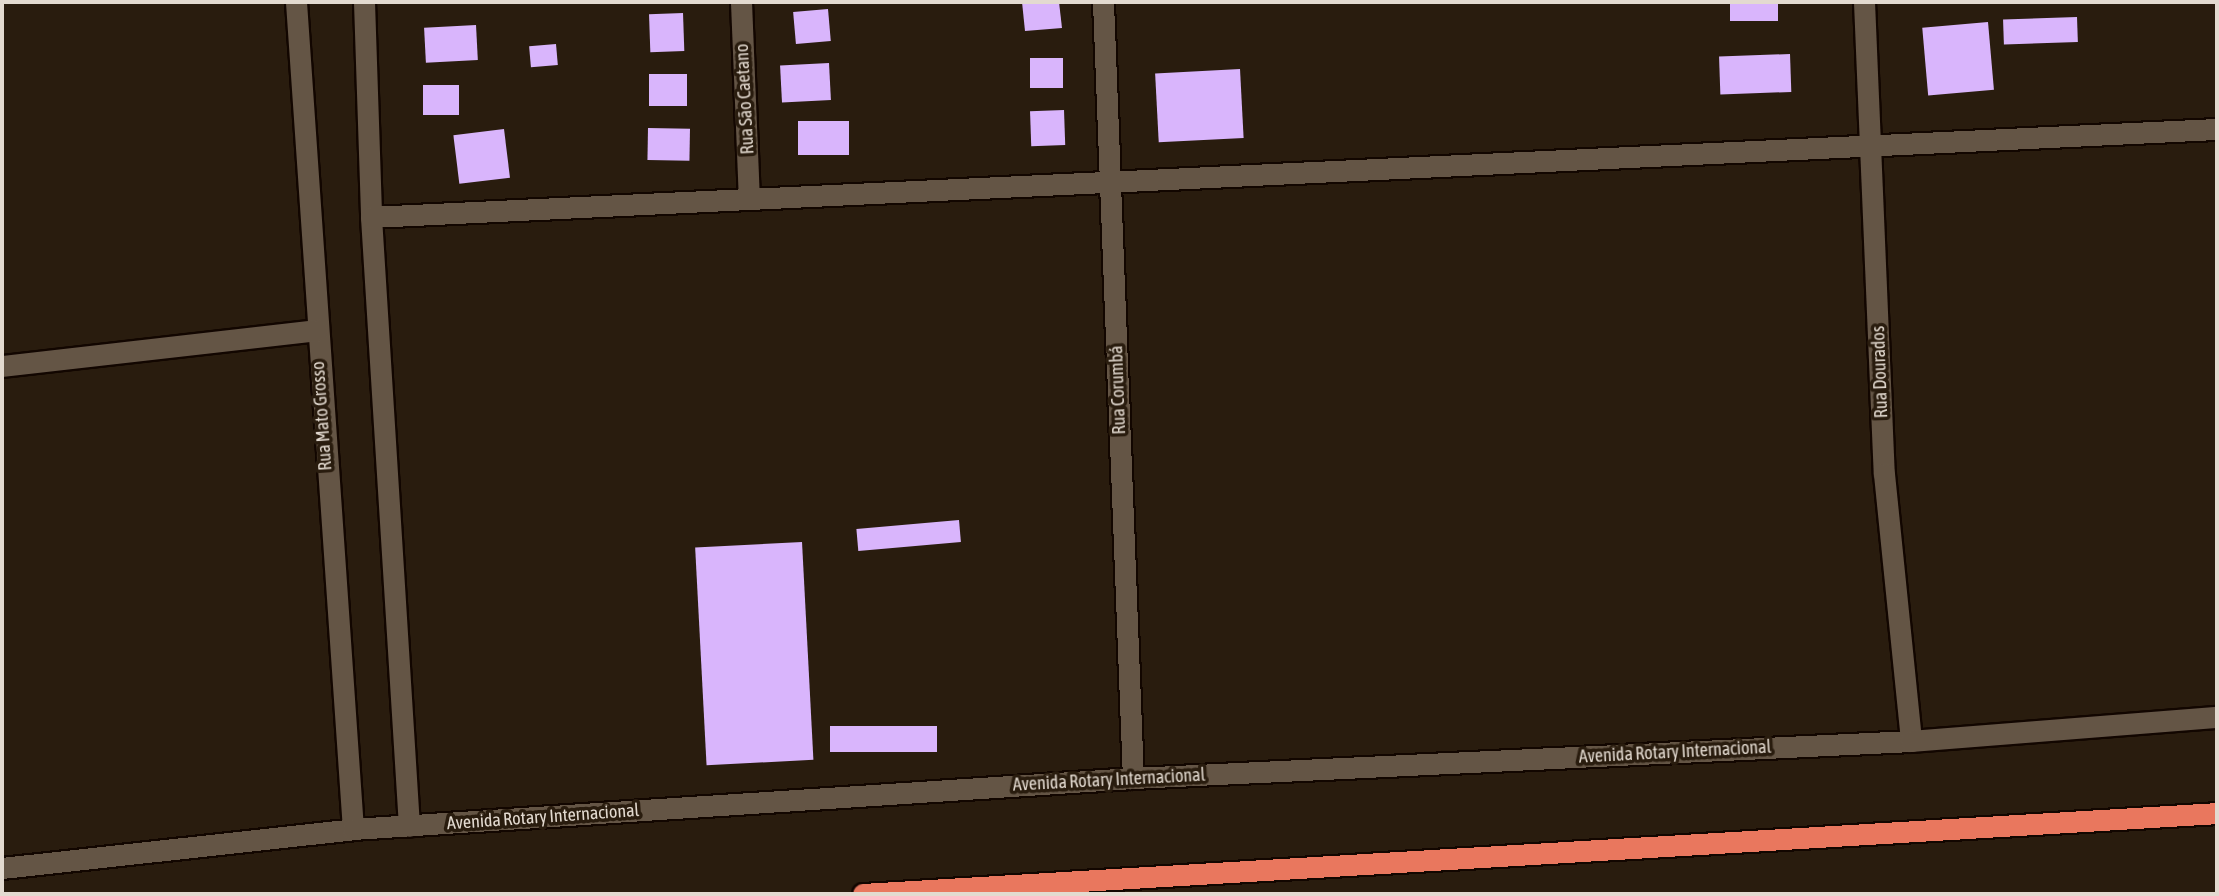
<!DOCTYPE html>
<html>
<head>
<meta charset="utf-8">
<style>
	body { margin:0 }
	#map { position:relative; width:2219px; height:896px; overflow:hidden; background:#291c0e; font-family:"Asap Condensed",sans-serif }
	div>[style] { position:absolute }
	.building>* { inset:0; background:#d9b5fc; transform-origin:0 0 }
	.roads { filter:drop-shadow(2px 0 #120600) drop-shadow(-2px 0 #120600) drop-shadow(0 2px #120600) drop-shadow(0 -2px #120600) }
	.minor>* { height:21px; margin:-10.5px; padding:0 10.5px; transform-origin:10.5px; border-radius:10.5px; background:#645545 }
	.highway>* { height:21px; margin:-10.5px; padding:0 10.5px; transform-origin:10.5px; border-radius:10.5px; background:#e9775e }
	span { translate:-50% -50%; white-space:nowrap; text-align:center; line-height:1.15; -webkit-text-stroke:7px #291c0e; paint-order:stroke }
	.street-label { font-size:18px; color:#e3dad0 }
	.frame { position:absolute; inset:0; border:4px solid #e3dad0; pointer-events:none }
</style>
</head>
<body>
<div id="map">
	<div class="building">
		<i style="clip-path:polygon(1022px 2px,1059px 2px,1062px 28px,1025px 31px)"></i>
		<i style="left:1730px;top:2px;width:48px;height:19px"></i>
		<i style="left:828px;top:9px;width:32px;height:35px;rotate:85deg"></i>
		<i style="left:683px;top:13px;width:38px;height:34px;rotate:88deg"></i>
		<i style="left:2077px;top:17px;width:25px;height:74px;rotate:88deg"></i>
		<i style="left:1988px;top:22px;width:68px;height:66px;rotate:85deg"></i>
		<i style="left:476px;top:25px;width:35px;height:52px;rotate:87deg"></i>
		<i style="left:556px;top:44px;width:21px;height:27px;rotate:85deg"></i>
		<i style="left:1790px;top:54px;width:38px;height:71px;rotate:88deg"></i>
		<i style="left:1030px;top:58px;width:33px;height:30px"></i>
		<i style="left:829px;top:63px;width:37px;height:49px;rotate:87deg"></i>
		<i style="left:1240px;top:69px;width:69px;height:85px;rotate:87deg"></i>
		<i style="left:649px;top:74px;width:38px;height:32px"></i>
		<i style="left:423px;top:85px;width:36px;height:30px"></i>
		<i style="left:1064px;top:110px;width:35px;height:34px;rotate:88deg"></i>
		<i style="left:798px;top:121px;width:51px;height:34px"></i>
		<i style="left:648px;top:128px;width:42px;height:32px;rotate:1deg"></i>
		<i style="left:504px;top:129px;width:49px;height:51px;rotate:83deg"></i>
		<i style="left:959px;top:520px;width:22px;height:103px;rotate:85deg"></i>
		<i style="left:802px;top:542px;width:218px;height:107px;rotate:87deg"></i>
		<i style="left:830px;top:726px;width:107px;height:26px"></i>
	</div>
	<div class="roads">
		<div class="minor">
			<i style="left:296px;top:2px;width:829px;rotate:86.06deg"></i>
			<i style="left:364px;top:2px;width:215px;rotate:88.1deg"></i>
			<i style="left:371px;top:217px;width:610px;rotate:86.43deg"></i>
			<i style="left:741px;top:2px;width:195px;rotate:87.7deg"></i>
			<i style="left:1103px;top:2px;width:777px;rotate:87.79deg"></i>
			<i style="left:1864px;top:2px;width:472px;rotate:87.6deg"></i>
			<i style="left:1884px;top:474px;width:268px;rotate:84.2deg"></i>
			<i style="left:371px;top:217px;width:1848px;rotate:-2.73deg"></i>
			<i style="left:2px;top:366px;width:316px;rotate:-6.5deg"></i>
			<i style="left:2px;top:868px;width:353px;rotate:-6.3deg"></i>
			<i style="left:353px;top:829px;width:782px;rotate:-3.74deg"></i>
			<i style="left:1133px;top:778px;width:779px;rotate:-2.72deg"></i>
			<i style="left:1911px;top:741px;width:307px;rotate:-4.5deg"></i>
		</div>
		<div class="highway">
			<i style="left:863px;top:894px;width:1356px;rotate:-3.42deg"></i>
		</div>
	</div>
	<div class="street-label">
		<span style="left:745px;top:99px;rotate:-93deg">Rua São Caetano</span>
		<span style="left:1880px;top:372px;rotate:-92deg">Rua Dourados</span>
		<span style="left:1118px;top:390px;rotate:-92deg">Rua Corumbá</span>
		<span style="left:322px;top:416px;rotate:-94deg">Rua Mato Grosso</span>
		<span style="left:1675px;top:752px;rotate:-3deg">Avenida Rotary Internacional</span>
		<span style="left:1109px;top:780px;rotate:-3deg">Avenida Rotary Internacional</span>
		<span style="left:543px;top:817px;rotate:-4deg">Avenida Rotary Internacional</span>
	</div>
	<div class="frame"></div>
</div>
</body>
</html>
